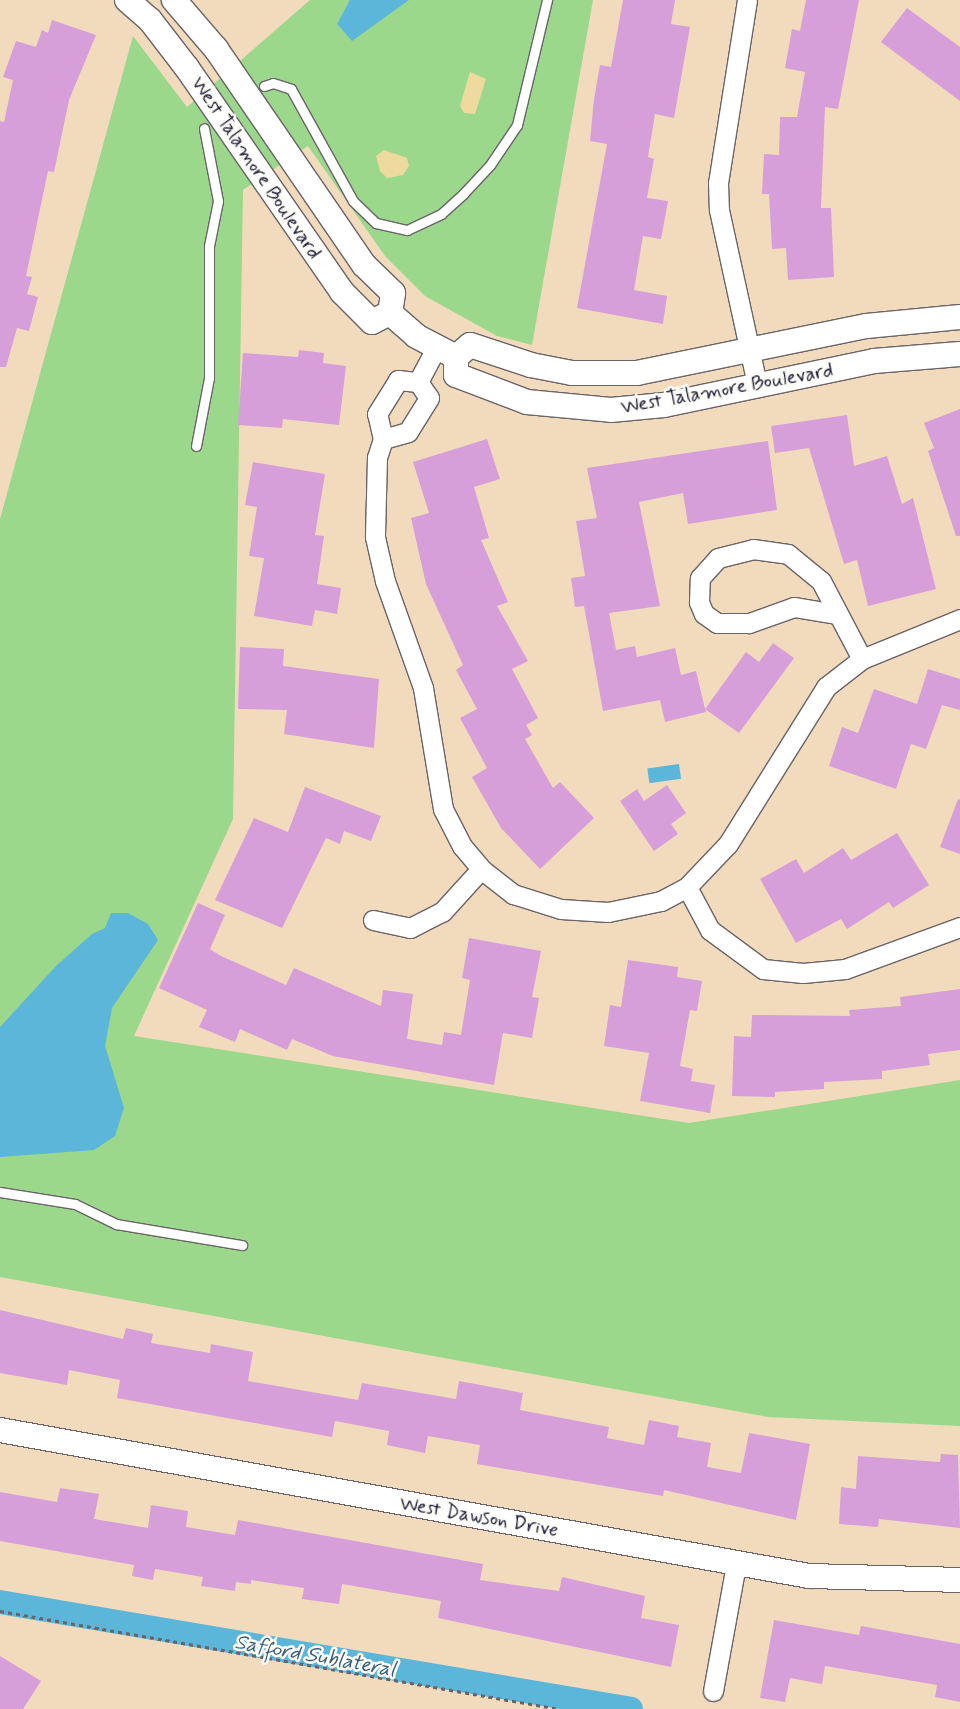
<!DOCTYPE html>
<html>
<head>
<meta charset="utf-8">
<style>
	body { margin:0 }
	#map { position:relative; width:960px; height:1709px; overflow:hidden; background:#f1dbbc; font-family:Mynerve,sans-serif }
	div>[style] { position:absolute }
	.green>* { inset:0; background:#9cd88c }
	.sand>* { inset:0; background:#eeda9e }
	.water>* { inset:0; background:#5bb6d9; transform-origin:0 0 }
	.canal>* { height:24px; margin:-12px; padding:0 12px; transform-origin:12px; border-radius:12px; background:#5bb6d9 }
	.building>* { inset:0; background:#d79fd9 }
	.path>* { height:3px; margin-top:-1.5px; transform-origin:0; background:repeating-linear-gradient(90deg,#6a6368 0 4px,transparent 0 8px) }
	.roads { filter:drop-shadow(1px 0 #6a6368) drop-shadow(-1px 0 #6a6368) drop-shadow(0 1px #6a6368) drop-shadow(0 -1px #6a6368) }
	.service>* { height:9px; margin:-4.5px; padding:0 4.5px; transform-origin:4.5px; border-radius:4.5px; background:#fff }
	.minor>* { height:19px; margin:-9.5px; padding:0 9.5px; transform-origin:9.5px; border-radius:9.5px; background:#fff }
	.tertiary>* { height:24px; margin:-12px; padding:0 12px; transform-origin:12px; border-radius:12px; background:#fff }
	span { translate:-50% -50%; white-space:nowrap; text-align:center; line-height:1.15; -webkit-text-stroke:5px #fdfcf7; paint-order:stroke }
	.street-label { font-size:20px; color:#22223b }
	.water-label { font-size:21px; color:#395d7a; font-style:italic }
</style>
</head>
<body>
<div id="map">
	<div class="green">
		<i style="clip-path:polygon(310px 0,593px 0,532px 345px,497px 336px,425px 296px,385px 256px,308px 146px,243px 190px,233px 819px,134px 1036px,689px 1123px,960px 1080px,960px 1426px,768px 1417px,0 1277px,0 519px,133px 36px,187px 107px)"></i>
	</div>
	<div class="sand">
		<i style="clip-path:polygon(470px 72px,486px 79px,475px 114px,464px 113px,460px 106px)"></i>
		<i style="clip-path:polygon(384px 150px,407px 158px,409px 166px,403px 175px,387px 178px,380px 171px,376px 156px)"></i>
	</div>
	<div class="water">
		<i style="clip-path:polygon(350px 0,409px 0,352px 41px,337px 24px)"></i>
		<i style="left:679px;top:764px;width:15px;height:32px;rotate:82deg"></i>
		<i style="clip-path:polygon(111px 913px,128px 913px,148px 924px,158px 940px,112px 1008px,105px 1046px,124px 1108px,115px 1136px,94px 1150px,0 1157px,0 1027px,56px 966px,92px 934px,105px 928px)"></i>
	</div>
	<div class="canal">
		<i style="left:0;top:1602px;width:640px;rotate:9.62deg"></i>
	</div>
	<div class="building">
		<i style="clip-path:polygon(623px 0,675px 0,671px 24px,690px 27px,674px 118px,655px 114px,648px 157px,654px 159px,647px 198px,668px 201px,661px 239px,643px 236px,634px 290px,667px 296px,663px 324px,577px 308px,607px 144px,590px 141px,594px 99px,600px 65px,611px 67px)"></i>
		<i style="clip-path:polygon(806px 0,859px 0,838px 109px,825px 107px,821px 208px,831px 208px,834px 277px,788px 280px,786px 248px,772px 249px,769px 194px,762px 194px,764px 154px,779px 155px,780px 117px,797px 117px,805px 72px,785px 68px,792px 29px,800px 31px)"></i>
		<i style="clip-path:polygon(907px 8px,960px 47px,960px 101px,881px 42px)"></i>
		<i style="clip-path:polygon(52px 20px,96px 35px,69px 100px,54px 172px,48px 171px,26px 276px,32px 277px,27px 294px,38px 297px,29px 331px,17px 328px,6px 367px,0 367px,0 121px,4px 122px,13px 80px,3px 77px,16px 41px,36px 47px,42px 30px,48px 33px)"></i>
		<i style="clip-path:polygon(299px 350px,324px 353px,323px 363px,346px 366px,339px 425px,283px 419px,282px 428px,238px 425px,243px 353px,298px 357px)"></i>
		<i style="clip-path:polygon(960px 409px,960px 536px,956px 536px,928px 451px,934px 448px,924px 423px)"></i>
		<i style="clip-path:polygon(847px 415px,854px 466px,887px 456px,902px 504px,913px 498px,936px 589px,868px 606px,857px 560px,844px 564px,809px 448px,775px 453px,771px 426px)"></i>
		<i style="clip-path:polygon(487px 439px,500px 479px,474px 487px,489px 538px,481px 540px,508px 602px,497px 606px,528px 661px,512px 669px,538px 718px,526px 725px,532px 735px,525px 739px,553px 788px,560px 782px,594px 818px,540px 869px,501px 828px,472px 777px,487px 768px,460px 718px,477px 709px,456px 670px,463px 665px,426px 584px,411px 518px,429px 513px,413px 462px)"></i>
		<i style="clip-path:polygon(768px 441px,777px 510px,688px 524px,683px 493px,639px 502px,660px 606px,609px 613px,616px 650px,635px 646px,637px 657px,675px 648px,681px 675px,696px 671px,705px 709px,746px 652px,759px 662px,773px 643px,794px 658px,739px 733px,705px 709px,706px 712px,665px 722px,660px 700px,603px 711px,584px 606px,575px 607px,571px 578px,585px 576px,576px 521px,597px 518px,587px 468px)"></i>
		<i style="clip-path:polygon(253px 462px,325px 474px,315px 535px,324px 536px,317px 584px,341px 588px,337px 614px,315px 610px,312px 626px,254px 616px,264px 558px,249px 556px,257px 507px,245px 505px)"></i>
		<i style="clip-path:polygon(240px 647px,284px 649px,283px 666px,379px 679px,374px 748px,284px 734px,287px 710px,238px 709px)"></i>
		<i style="clip-path:polygon(928px 669px,960px 679px,960px 710px,942px 705px,926px 749px,911px 744px,896px 789px,829px 766px,842px 727px,858px 733px,874px 689px,917px 704px)"></i>
		<i style="clip-path:polygon(667px 785px,686px 813px,671px 824px,678px 834px,654px 851px,620px 801px,637px 789px,644px 801px)"></i>
		<i style="clip-path:polygon(305px 787px,381px 816px,371px 841px,344px 831px,340px 844px,326px 838px,282px 928px,215px 900px,254px 818px,288px 832px)"></i>
		<i style="clip-path:polygon(958px 799px,960px 800px,960px 854px,940px 847px)"></i>
		<i style="clip-path:polygon(897px 833px,929px 885px,893px 908px,889px 902px,847px 929px,841px 919px,796px 943px,760px 879px,796px 859px,804px 873px,843px 848px,851px 860px)"></i>
		<i style="clip-path:polygon(198px 903px,225px 915px,210px 949px,221px 956px,286px 985px,294px 968px,381px 1006px,383px 990px,413px 994px,407px 1039px,442px 1045px,444px 1032px,461px 1035px,470px 980px,462px 978px,469px 938px,541px 951px,532px 997px,539px 998px,532px 1038px,503px 1033px,494px 1085px,333px 1056px,292px 1039px,287px 1050px,240px 1029px,235px 1042px,199px 1027px,207px 1010px,159px 988px)"></i>
		<i style="clip-path:polygon(628px 960px,678px 967px,677px 977px,702px 981px,697px 1011px,690px 1010px,680px 1066px,693px 1069px,691px 1081px,715px 1085px,710px 1113px,640px 1101px,649px 1053px,604px 1046px,610px 1005px,621px 1007px)"></i>
		<i style="clip-path:polygon(960px 989px,960px 1050px,928px 1054px,930px 1065px,882px 1071px,882px 1079px,824px 1082px,824px 1089px,775px 1092px,775px 1097px,732px 1096px,734px 1036px,751px 1037px,752px 1015px,850px 1016px,849px 1010px,901px 1006px,900px 997px)"></i>
		<i style="clip-path:polygon(0 1310px,123px 1339px,126px 1328px,153px 1334px,151px 1343px,210px 1353px,211px 1344px,253px 1352px,248px 1381px,358px 1400px,362px 1383px,456px 1399px,459px 1381px,523px 1393px,520px 1410px,609px 1427px,607px 1438px,644px 1445px,649px 1420px,679px 1426px,677px 1437px,711px 1443px,707px 1467px,741px 1473px,749px 1433px,810px 1444px,796px 1520px,664px 1490px,663px 1496px,477px 1464px,480px 1445px,428px 1436px,425px 1453px,387px 1445px,389px 1431px,335px 1421px,332px 1437px,117px 1398px,120px 1380px,69px 1370px,67px 1385px,0 1373px)"></i>
		<i style="clip-path:polygon(941px 1454px,958px 1455px,960px 1528px,879px 1519px,878px 1527px,839px 1524px,841px 1487px,856px 1489px,858px 1456px,940px 1462px)"></i>
		<i style="clip-path:polygon(60px 1488px,99px 1494px,94px 1519px,148px 1528px,151px 1505px,188px 1511px,186px 1527px,235px 1535px,238px 1520px,483px 1564px,480px 1580px,559px 1591px,562px 1577px,645px 1596px,641px 1618px,679px 1625px,671px 1667px,438px 1618px,441px 1601px,342px 1584px,339px 1604px,302px 1599px,304px 1588px,251px 1580px,251px 1584px,236px 1582px,235px 1591px,201px 1586px,203px 1577px,155px 1569px,153px 1580px,132px 1576px,134px 1565px,0 1541px,0 1492px,57px 1502px)"></i>
		<i style="clip-path:polygon(774px 1620px,859px 1635px,861px 1626px,960px 1644px,960px 1702px,935px 1697px,937px 1685px,825px 1666px,822px 1684px,790px 1678px,785px 1702px,760px 1698px)"></i>
		<i style="clip-path:polygon(0 1656px,41px 1681px,23px 1709px,0 1709px)"></i>
	</div>
	<div class="path">
		<i style="left:0;top:1611px;width:568px;rotate:9.94deg"></i>
	</div>
	<div class="roads">
		<div class="service">
			<i style="left:264px;top:86px;width:9px;rotate:-18deg"></i>
			<i style="left:273px;top:83px;width:19px;rotate:18deg"></i>
			<i style="left:291px;top:89px;width:128px;rotate:61deg"></i>
			<i style="left:353px;top:201px;width:32px;rotate:44deg"></i>
			<i style="left:376px;top:223px;width:32px;rotate:13deg"></i>
			<i style="left:407px;top:230px;width:38px;rotate:-25deg"></i>
			<i style="left:441px;top:214px;width:30px;rotate:-42deg"></i>
			<i style="left:463px;top:194px;width:40px;rotate:-47deg"></i>
			<i style="left:490px;top:165px;width:48px;rotate:-56deg"></i>
			<i style="left:517px;top:125px;width:129px;rotate:-76.5deg"></i>
			<i style="left:196px;top:446px;width:69px;rotate:-79.2deg"></i>
			<i style="left:209px;top:378px;width:132px;rotate:-90deg"></i>
			<i style="left:209px;top:246px;width:46px;rotate:-78.7deg"></i>
			<i style="left:218px;top:201px;width:74px;rotate:-100.9deg"></i>
			<i style="left:0;top:1192px;width:76px;rotate:9.1deg"></i>
			<i style="left:75px;top:1204px;width:46px;rotate:26deg"></i>
			<i style="left:116px;top:1224px;width:128px;rotate:9.5deg"></i>
		</div>
		<div class="minor">
			<i style="left:747px;top:0;width:185px;rotate:99deg"></i>
			<i style="left:718px;top:183px;width:27px;rotate:88deg"></i>
			<i style="left:719px;top:210px;width:179px;rotate:77.7deg"></i>
			<i style="left:398px;top:380px;width:20px;rotate:6deg"></i>
			<i style="left:418px;top:382px;width:19px;rotate:55deg"></i>
			<i style="left:429px;top:398px;width:40px;rotate:122deg"></i>
			<i style="left:408px;top:432px;width:26px;rotate:164deg"></i>
			<i style="left:383px;top:439px;width:26px;rotate:-103deg"></i>
			<i style="left:377px;top:414px;width:40px;rotate:-58deg"></i>
			<i style="left:418px;top:382px;width:38px;rotate:-62deg"></i>
			<i style="left:383px;top:439px;width:20px;rotate:108deg"></i>
			<i style="left:377px;top:458px;width:79px;rotate:91.5deg"></i>
			<i style="left:375px;top:537px;width:45px;rotate:77.2deg"></i>
			<i style="left:385px;top:581px;width:114px;rotate:70.4deg"></i>
			<i style="left:423px;top:688px;width:123px;rotate:80.6deg"></i>
			<i style="left:443px;top:809px;width:42px;rotate:62.8deg"></i>
			<i style="left:462px;top:846px;width:30px;rotate:50deg"></i>
			<i style="left:481px;top:869px;width:41px;rotate:38deg"></i>
			<i style="left:513px;top:894px;width:50px;rotate:17.4deg"></i>
			<i style="left:561px;top:909px;width:47px;rotate:3.7deg"></i>
			<i style="left:608px;top:912px;width:54px;rotate:-11.7deg"></i>
			<i style="left:661px;top:901px;width:30px;rotate:-28deg"></i>
			<i style="left:687px;top:887px;width:59px;rotate:-46.4deg"></i>
			<i style="left:728px;top:844px;width:185px;rotate:-58deg"></i>
			<i style="left:826px;top:687px;width:46px;rotate:-37.9deg"></i>
			<i style="left:862px;top:659px;width:106px;rotate:-22.2deg"></i>
			<i style="left:836px;top:614px;width:43px;rotate:-170.5deg"></i>
			<i style="left:794px;top:607px;width:48px;rotate:160.4deg"></i>
			<i style="left:749px;top:623px;width:32px;rotate:180deg"></i>
			<i style="left:717px;top:623px;width:16px;rotate:-145deg"></i>
			<i style="left:704px;top:614px;width:13px;rotate:-113deg"></i>
			<i style="left:699px;top:602px;width:24px;rotate:-88deg"></i>
			<i style="left:700px;top:578px;width:27px;rotate:-48deg"></i>
			<i style="left:718px;top:558px;width:36px;rotate:-14deg"></i>
			<i style="left:753px;top:549px;width:35px;rotate:8deg"></i>
			<i style="left:788px;top:554px;width:43px;rotate:39.3deg"></i>
			<i style="left:821px;top:581px;width:88px;rotate:62.3deg"></i>
			<i style="left:687px;top:887px;width:49px;rotate:61.9deg"></i>
			<i style="left:710px;top:930px;width:66px;rotate:36.3deg"></i>
			<i style="left:763px;top:969px;width:40px;rotate:5.7deg"></i>
			<i style="left:803px;top:973px;width:42px;rotate:-5.4deg"></i>
			<i style="left:845px;top:969px;width:122px;rotate:-20.1deg"></i>
			<i style="left:373px;top:920px;width:38px;rotate:12deg"></i>
			<i style="left:410px;top:928px;width:36px;rotate:-27deg"></i>
			<i style="left:442px;top:912px;width:58px;rotate:-47.8deg"></i>
			<i style="left:713px;top:1691px;width:129px;rotate:-79.7deg"></i>
		</div>
		<div class="tertiary">
			<i style="left:127px;top:0;width:30px;rotate:41deg"></i>
			<i style="left:150px;top:20px;width:61px;rotate:52.4deg"></i>
			<i style="left:187px;top:68px;width:272px;rotate:55.3deg"></i>
			<i style="left:342px;top:292px;width:42px;rotate:45deg"></i>
			<i style="left:372px;top:322px;width:20px;rotate:-27deg"></i>
			<i style="left:390px;top:313px;width:20px;rotate:-81deg"></i>
			<i style="left:393px;top:293px;width:40px;rotate:-136deg"></i>
			<i style="left:364px;top:265px;width:262px;rotate:-124.4deg"></i>
			<i style="left:216px;top:49px;width:65px;rotate:-130.6deg"></i>
			<i style="left:390px;top:313px;width:35px;rotate:41deg"></i>
			<i style="left:416px;top:336px;width:45px;rotate:27.7deg"></i>
			<i style="left:960px;top:317px;width:94px;rotate:174.5deg"></i>
			<i style="left:866px;top:326px;width:234px;rotate:168.4deg"></i>
			<i style="left:637px;top:373px;width:65px;rotate:180deg"></i>
			<i style="left:572px;top:373px;width:42px;rotate:-169deg"></i>
			<i style="left:531px;top:365px;width:64px;rotate:-161.8deg"></i>
			<i style="left:470px;top:345px;width:18px;rotate:139deg"></i>
			<i style="left:456px;top:357px;width:18px;rotate:90deg"></i>
			<i style="left:456px;top:375px;width:76px;rotate:20.8deg"></i>
			<i style="left:527px;top:402px;width:84px;rotate:5.4deg"></i>
			<i style="left:611px;top:410px;width:53px;rotate:-5.4deg"></i>
			<i style="left:664px;top:405px;width:215px;rotate:-11.8deg"></i>
			<i style="left:874px;top:361px;width:86px;rotate:-4.7deg"></i>
			<i style="left:0;top:1430px;width:822px;rotate:10.23deg"></i>
			<i style="left:809px;top:1576px;width:151px;rotate:1.5deg"></i>
		</div>
	</div>
	<div class="street-label">
		<span style="left:256px;top:168px;rotate:56deg">West Talamore Boulevard</span>
		<span style="left:727px;top:389px;rotate:-10deg">West Talamore Boulevard</span>
		<span style="left:479px;top:1517px;rotate:10deg">West Dawson Drive</span>
	</div>
	<div class="water-label">
		<span style="left:315px;top:1656px;rotate:10deg">Safford Sublateral</span>
	</div>
</div>
</body>
</html>
